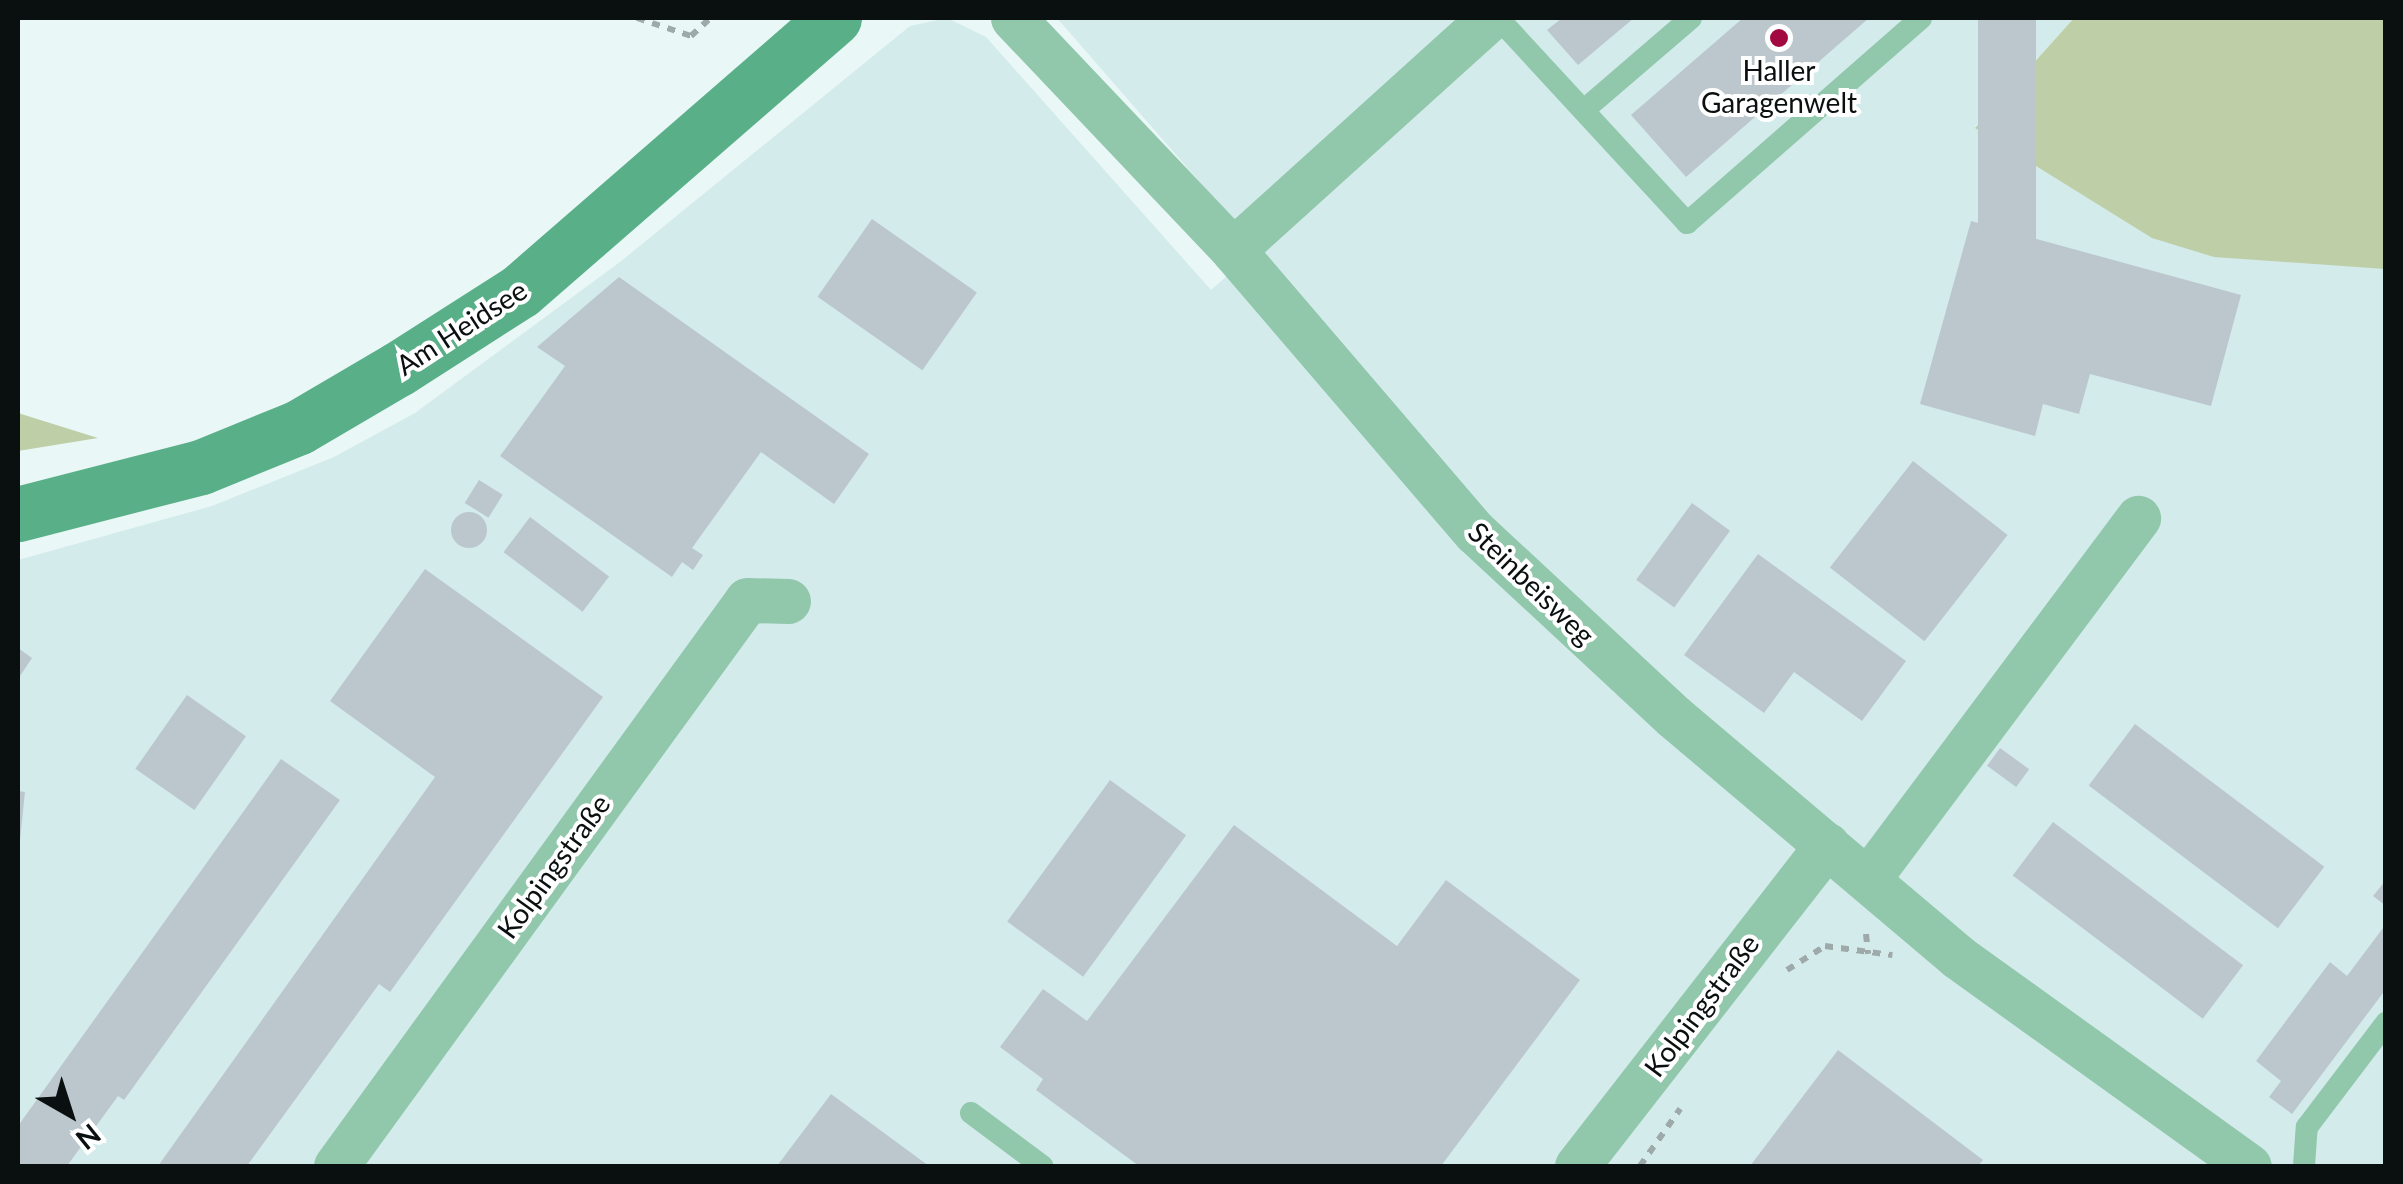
<!DOCTYPE html>
<html>
<head>
<meta charset="utf-8">
<style>
	body { margin:0 }
	#map { position:relative; width:2403px; height:1184px; overflow:hidden; background:#e9f7f7; font-family:Lato,sans-serif }
	div>[style] { position:absolute }
	.built>* { inset:0; background:#d3ebeb }
	.green>* { inset:0; background:#becfa8 }
	.building>* { inset:0; background:#bcc7cd; transform-origin:0 0 }
	.round { border-radius:50% }
	.path>* { height:6px; margin-top:-3px; transform-origin:0; background:repeating-linear-gradient(90deg,#9ea9a9 0 8px,transparent 0 16px) }
	.service>* { height:22px; margin:-11px; padding:0 11px; transform-origin:11px; border-radius:11px; background:#91c7ab }
	.minor>* { height:45px; margin:-22.5px; padding:0 22.5px; transform-origin:22.5px; border-radius:22.5px; background:#91c7ab }
	.secondary>* { height:55px; margin:-27.5px; padding:0 27.5px; transform-origin:27.5px; border-radius:27.5px; background:#59b088 }
	.dots>* { width:28px; height:28px; translate:-50% -50%; box-sizing:border-box; border:5px solid #fff; border-radius:50% }
	span { translate:-50% -50%; white-space:nowrap; text-align:center; line-height:1.15; -webkit-text-stroke:8px #fff; paint-order:stroke }
	.poi-label { font-size:28px; color:#0a0f0f }
	.street-label { font-size:28px; color:#0a0f0f }
	.frame { position:absolute; inset:0; border:20px solid #0a0f0f; pointer-events:none }
	.north { position:absolute; left:20px; top:1064px; width:100px; height:100px; -webkit-text-stroke:8px #fff; paint-order:stroke; rotate:141deg; font-size:28px; font-weight:700; line-height:40px; text-align:center; color:#0a0f0f }
	.north::after { content:''; display:block; margin:auto; width:35px; height:45px; background:#0a0f0f; clip-path:polygon(50% 0,100% 100%,50% 72%,0 100%) }
</style>
</head>
<body>
<div id="map">
	<div class="built">
		<i style="clip-path:polygon(947px 18px,986px 37px,1211px 290px,1258px 249px,1057px 18px,2074px 18px,1975px 127px,2354px 264px,2385px 269px,2385px 1166px,18px 1166px,18px 560px,212px 506px,334px 457px,415px 413px,620px 262px,910px 26px)"></i>
	</div>
	<div class="green">
		<i style="clip-path:polygon(2074px 18px,2385px 18px,2385px 269px,2214px 257px,2152px 238px,1975px 128px)"></i>
		<i style="clip-path:polygon(18px 413px,98px 438px,18px 451px)"></i>
	</div>
	<div class="building">
		<i style="clip-path:polygon(1562px 18px,1634px 18px,1578px 65px,1547px 30px)"></i>
		<i style="clip-path:polygon(1743px 18px,1869px 18px,1686px 177px,1631px 115px)"></i>
		<i style="left:1978px;top:18px;width:58px;height:349px"></i>
		<i style="left:872px;top:219px;width:128px;height:95px;rotate:35deg"></i>
		<i style="clip-path:polygon(1971px 221px,2241px 295px,2211px 406px,2090px 374px,2079px 414px,2043px 404px,2035px 436px,1920px 404px)"></i>
		<i style="clip-path:polygon(619px 277px,869px 454px,834px 504px,761px 452px,692px 548px,703px 555px,693px 570px,682px 562px,672px 577px,500px 456px,565px 366px,537px 347px)"></i>
		<i style="left:1913px;top:461px;width:120px;height:135px;rotate:38deg"></i>
		<i style="left:479px;top:480px;width:28px;height:27px;rotate:32deg"></i>
		<i style="left:1692px;top:503px;width:47px;height:95px;rotate:36deg"></i>
		<i class="round" style="left:451px;top:512px;width:36px;height:36px"></i>
		<i style="left:530px;top:517px;width:99px;height:44px;rotate:37deg"></i>
		<i style="clip-path:polygon(1758px 554px,1906px 661px,1862px 721px,1794px 672px,1764px 713px,1684px 655px)"></i>
		<i style="clip-path:polygon(425px 569px,603px 697px,390px 992px,379px 984px,247px 1166px,158px 1166px,435px 777px,330px 701px)"></i>
		<i style="clip-path:polygon(18px 648px,32px 658px,18px 679px)"></i>
		<i style="left:187px;top:695px;width:72px;height:90px;rotate:35deg"></i>
		<i style="left:2135px;top:724px;width:237px;height:77px;rotate:37deg"></i>
		<i style="left:2000px;top:748px;width:36px;height:22px;rotate:36deg"></i>
		<i style="clip-path:polygon(281px 759px,340px 800px,124px 1100px,118px 1096px,67px 1166px,18px 1166px,18px 1126px)"></i>
		<i style="left:1110px;top:780px;width:94px;height:175px;rotate:36deg"></i>
		<i style="clip-path:polygon(18px 791px,25px 792px,20px 840px,18px 840px)"></i>
		<i style="left:2053px;top:822px;width:238px;height:67px;rotate:37deg"></i>
		<i style="clip-path:polygon(1234px 825px,1397px 946px,1446px 880px,1580px 980px,1441px 1166px,1139px 1166px,1036px 1090px,1043px 1079px,1000px 1047px,1043px 989px,1087px 1021px)"></i>
		<i style="clip-path:polygon(2386px 880px,2386px 906px,2373px 896px)"></i>
		<i style="clip-path:polygon(2386px 924px,2386px 989px,2292px 1114px,2269px 1097px,2281px 1081px,2256px 1061px,2330px 962px,2347px 976px)"></i>
		<i style="clip-path:polygon(1838px 1050px,1983px 1160px,1978px 1166px,1750px 1166px)"></i>
		<i style="clip-path:polygon(831px 1094px,929px 1166px,777px 1166px)"></i>
	</div>
	<div class="path">
		<i style="left:637px;top:18px;width:57px;rotate:18.4deg"></i>
		<i style="left:691px;top:36px;width:26px;rotate:-43deg"></i>
		<i style="left:1866px;top:934px;width:20px;rotate:84deg"></i>
		<i style="left:1787px;top:970px;width:45px;rotate:-32.3deg"></i>
		<i style="left:1825px;top:946px;width:68px;rotate:7.7deg"></i>
		<i style="left:1640px;top:1166px;width:70px;rotate:-54.9deg"></i>
	</div>
	<div class="service">
		<i style="left:1498px;top:18px;width:279px;rotate:47.3deg"></i>
		<i style="left:1687px;top:223px;width:311px;rotate:-41.2deg"></i>
		<i style="left:1584px;top:110px;width:141px;rotate:-40.7deg"></i>
		<i style="left:971px;top:1113px;width:89px;rotate:36.7deg"></i>
		<i style="left:2304px;top:1166px;width:39px;rotate:-86deg"></i>
		<i style="left:2307px;top:1127px;width:131px;rotate:-52.8deg"></i>
	</div>
	<div class="minor">
		<i style="left:1013px;top:18px;width:320px;rotate:46.5deg"></i>
		<i style="left:1233px;top:250px;width:372px;rotate:49.4deg"></i>
		<i style="left:1475px;top:532px;width:270px;rotate:42.9deg"></i>
		<i style="left:1673px;top:716px;width:373px;rotate:40.2deg"></i>
		<i style="left:1958px;top:957px;width:358px;rotate:35.7deg"></i>
		<i style="left:1233px;top:250px;width:346px;rotate:-42.1deg"></i>
		<i style="left:1868px;top:879px;width:451px;rotate:-53.2deg"></i>
		<i style="left:336px;top:1166px;width:699px;rotate:-54.01deg"></i>
		<i style="left:747px;top:600px;width:41px;rotate:1.4deg"></i>
		<i style="left:1577px;top:1166px;width:407px;rotate:-52.1deg"></i>
	</div>
	<div class="secondary">
		<i style="left:18px;top:514px;width:189px;rotate:-14.4deg"></i>
		<i style="left:201px;top:467px;width:106px;rotate:-22.2deg"></i>
		<i style="left:299px;top:427px;width:115px;rotate:-30.4deg"></i>
		<i style="left:398px;top:369px;width:145px;rotate:-32.6deg"></i>
		<i style="left:520px;top:291px;width:416px;rotate:-41deg"></i>
	</div>
	<div class="dots">
		<i style="left:1779px;top:38px;background:#a30941"></i>
	</div>
	<div class="poi-label">
		<span style="left:1779px;top:86px">Haller<br>Garagenwelt</span>
	</div>
	<div class="street-label">
		<span style="left:461px;top:327px;rotate:-33deg">Am Heidsee</span>
		<span style="left:1532px;top:583px;rotate:44deg">Steinbeisweg</span>
		<span style="left:553px;top:866px;rotate:-54deg">Kolpingstraße</span>
		<span style="left:1701px;top:1005px;rotate:-53deg">Kolpingstraße</span>
	</div>
	<div class="frame"></div>
	<div class="north">N</div>
</div>
</body>
</html>
